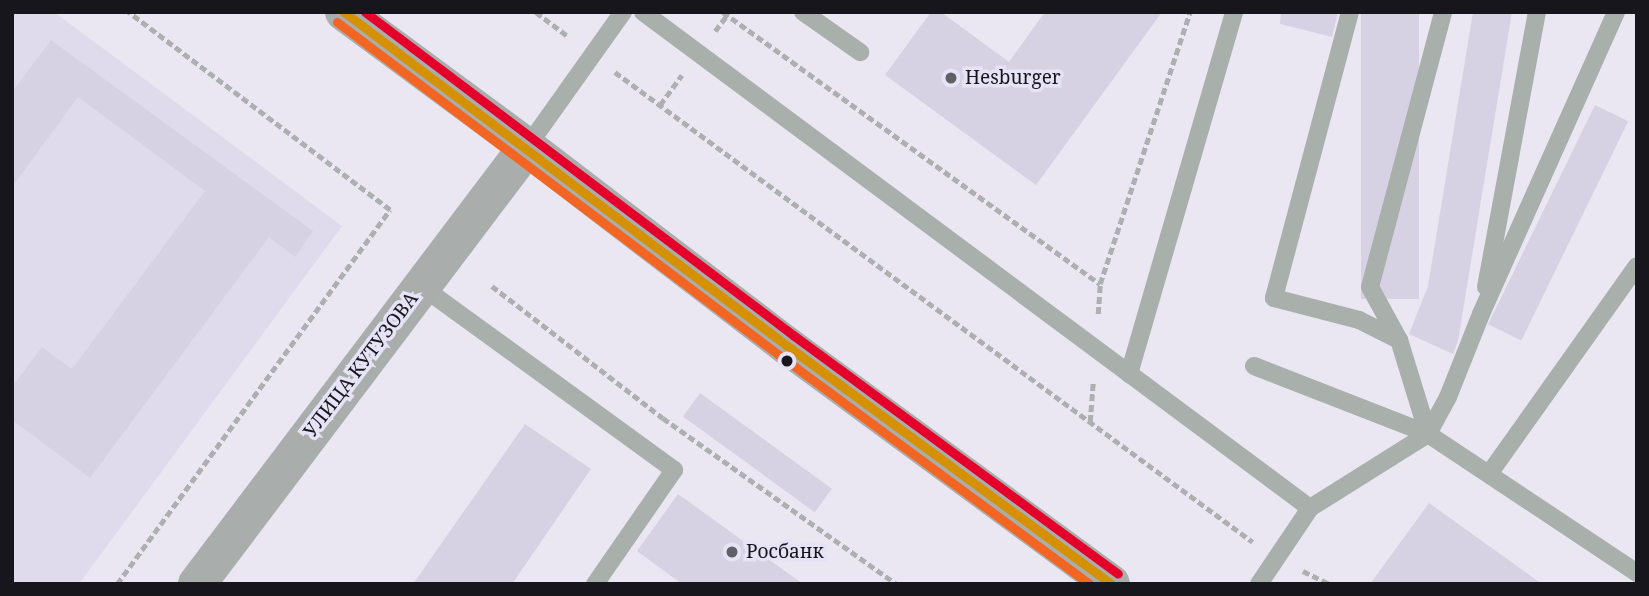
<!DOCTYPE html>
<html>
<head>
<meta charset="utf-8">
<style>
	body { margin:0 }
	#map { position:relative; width:1649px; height:596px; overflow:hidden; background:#eae7f2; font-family:"Noto Serif",serif }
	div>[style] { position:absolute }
	.commercial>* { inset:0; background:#dfdbec }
	.building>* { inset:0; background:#d6d2e4; transform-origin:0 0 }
	.path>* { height:4.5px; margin-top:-2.25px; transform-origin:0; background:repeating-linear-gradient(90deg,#adafb1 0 7px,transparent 0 10.5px) }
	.lane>* { height:18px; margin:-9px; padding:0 9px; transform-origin:9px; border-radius:9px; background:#a9b0ac }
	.secondary>* { height:38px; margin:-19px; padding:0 19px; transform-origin:19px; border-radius:19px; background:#a9aead }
	.bus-1>* { height:9px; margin:-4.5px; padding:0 4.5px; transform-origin:4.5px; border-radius:4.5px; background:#d59004 }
	.bus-2>* { height:9px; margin:-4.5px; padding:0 4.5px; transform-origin:4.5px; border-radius:4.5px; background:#f26522 }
	.bus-3>* { height:9px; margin:-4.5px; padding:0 4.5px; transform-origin:4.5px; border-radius:4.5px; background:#e4002b }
	.dots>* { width:19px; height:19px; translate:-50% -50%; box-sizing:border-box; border:4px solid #e7e3f6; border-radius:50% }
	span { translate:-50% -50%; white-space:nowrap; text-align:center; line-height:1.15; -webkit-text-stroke:7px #e7e3f6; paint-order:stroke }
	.poi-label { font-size:19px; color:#17161c }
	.left { translate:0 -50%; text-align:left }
	.street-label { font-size:19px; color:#17161c }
	.frame { position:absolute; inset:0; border:14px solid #17161c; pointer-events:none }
</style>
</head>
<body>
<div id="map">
	<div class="commercial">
		<i style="clip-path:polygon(12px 12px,54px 12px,342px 226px,79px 584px,12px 584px)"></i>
	</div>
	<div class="building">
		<i style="clip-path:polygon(931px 12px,941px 12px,1009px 62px,1045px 12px,1162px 12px,1036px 185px,885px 75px)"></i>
		<i style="clip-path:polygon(1281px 12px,1338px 12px,1332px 37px,1280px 24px)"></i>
		<i style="left:1361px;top:12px;width:58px;height:287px"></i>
		<i style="clip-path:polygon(1473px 12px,1512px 12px,1458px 341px,1453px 354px,1409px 334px,1428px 286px)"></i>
		<i style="clip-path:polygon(51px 40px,313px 231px,295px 257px,269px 237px,90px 478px,12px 420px,12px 387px,42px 347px,72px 369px,205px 191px,78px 97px,12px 187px,12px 92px)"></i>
		<i style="left:1595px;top:105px;width:37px;height:244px;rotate:26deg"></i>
		<i style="left:700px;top:393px;width:163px;height:29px;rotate:36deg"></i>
		<i style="clip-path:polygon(525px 424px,591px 469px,512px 584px,413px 584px)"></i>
		<i style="clip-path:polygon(678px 494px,803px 584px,682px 584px,637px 551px)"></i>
		<i style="clip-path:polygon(1429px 503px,1542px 584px,1370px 584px)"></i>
	</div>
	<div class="path">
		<i style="left:536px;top:12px;width:41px;rotate:37.1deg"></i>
		<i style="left:723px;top:12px;width:465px;rotate:35.8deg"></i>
		<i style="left:1100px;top:284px;width:287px;rotate:-71.7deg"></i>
		<i style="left:715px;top:31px;width:20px;rotate:-53deg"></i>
		<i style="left:615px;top:72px;width:792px;rotate:36.38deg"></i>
		<i style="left:660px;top:105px;width:37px;rotate:-54deg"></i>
		<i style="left:492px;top:286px;width:216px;rotate:37.7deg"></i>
		<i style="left:663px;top:418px;width:287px;rotate:35.4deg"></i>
		<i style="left:1098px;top:314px;width:30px;rotate:-86deg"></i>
		<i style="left:1090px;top:422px;width:40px;rotate:-85.7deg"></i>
		<i style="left:1303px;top:571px;width:30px;rotate:26deg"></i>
		<i style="left:117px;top:584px;width:463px;rotate:-53.9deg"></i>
		<i style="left:390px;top:210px;width:328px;rotate:-142.9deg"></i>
	</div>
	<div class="lane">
		<i style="left:643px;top:12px;width:831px;rotate:36.64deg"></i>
		<i style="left:803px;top:12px;width:70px;rotate:35.1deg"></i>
		<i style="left:1350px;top:12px;width:296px;rotate:104.9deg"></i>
		<i style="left:1274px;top:298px;width:88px;rotate:14.5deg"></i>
		<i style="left:1359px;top:320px;width:45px;rotate:26.6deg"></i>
		<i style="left:527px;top:147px;width:166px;rotate:-54.6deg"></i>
		<i style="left:421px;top:286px;width:313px;rotate:36deg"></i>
		<i style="left:674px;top:470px;width:139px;rotate:124.7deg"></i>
		<i style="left:1486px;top:287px;width:280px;rotate:-79.5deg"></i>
		<i style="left:1254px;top:366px;width:187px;rotate:21.3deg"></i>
		<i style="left:1129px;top:374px;width:377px;rotate:-73.8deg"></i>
		<i style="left:1428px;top:434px;width:42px;rotate:-61.6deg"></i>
		<i style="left:1448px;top:397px;width:89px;rotate:-68.3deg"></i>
		<i style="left:1481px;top:314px;width:331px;rotate:-65.9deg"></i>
		<i style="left:1428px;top:434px;width:98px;rotate:-107.1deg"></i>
		<i style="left:1399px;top:340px;width:60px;rotate:-118.7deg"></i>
		<i style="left:1370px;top:287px;width:285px;rotate:-75.1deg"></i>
		<i style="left:1489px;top:474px;width:255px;rotate:-54.6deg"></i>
		<i style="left:1259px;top:584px;width:92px;rotate:-56.1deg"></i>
		<i style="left:1310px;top:508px;width:139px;rotate:-32.1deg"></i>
		<i style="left:1428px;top:434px;width:251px;rotate:33.6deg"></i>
	</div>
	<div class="secondary">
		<i style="left:344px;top:12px;width:227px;rotate:36.4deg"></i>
		<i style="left:527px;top:147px;width:326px;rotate:37.4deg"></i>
		<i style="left:786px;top:345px;width:403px;rotate:36.3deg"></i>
		<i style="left:197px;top:584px;width:548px;rotate:-52.94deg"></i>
	</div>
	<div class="bus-1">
		<i style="left:344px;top:12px;width:553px;rotate:36.99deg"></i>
		<i style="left:786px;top:345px;width:403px;rotate:36.3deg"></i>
	</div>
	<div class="bus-2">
		<i style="left:337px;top:22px;width:553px;rotate:36.99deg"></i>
		<i style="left:779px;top:355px;width:386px;rotate:36.4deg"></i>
	</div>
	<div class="bus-3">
		<i style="left:365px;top:12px;width:536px;rotate:37.04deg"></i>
		<i style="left:793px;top:335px;width:403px;rotate:36.3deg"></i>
	</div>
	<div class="dots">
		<i style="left:951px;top:78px;background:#615f67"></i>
		<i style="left:787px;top:361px;background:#17161c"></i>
		<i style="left:732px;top:552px;background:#615f67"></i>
	</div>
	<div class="poi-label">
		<span class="left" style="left:965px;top:78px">Hesburger</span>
		<span class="left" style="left:746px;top:552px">Росбанк</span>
	</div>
	<div class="street-label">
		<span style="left:361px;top:365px;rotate:-53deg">УЛИЦА КУТУЗОВА</span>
	</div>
	<div class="frame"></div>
</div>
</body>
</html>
